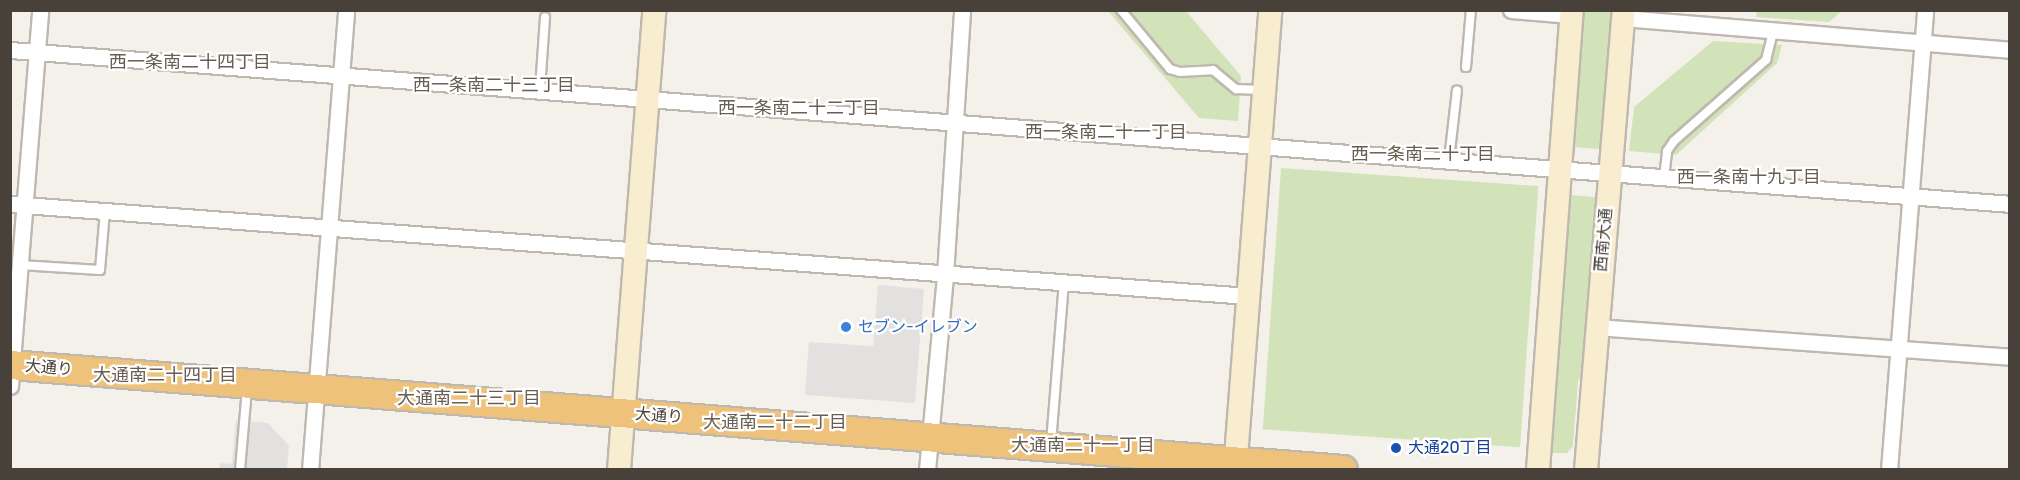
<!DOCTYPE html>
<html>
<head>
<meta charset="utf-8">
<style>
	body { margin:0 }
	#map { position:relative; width:2020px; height:480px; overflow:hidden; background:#f4f1eb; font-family:Rubik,"Noto Sans JP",sans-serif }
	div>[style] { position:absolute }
	.green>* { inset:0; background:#d3e3b9; transform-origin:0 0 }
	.parking>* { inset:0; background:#e3e1df }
	.roads { filter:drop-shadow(2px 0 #bfb8af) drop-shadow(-2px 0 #bfb8af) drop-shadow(0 2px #bfb8af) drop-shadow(0 -2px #bfb8af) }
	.lane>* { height:8px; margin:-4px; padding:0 4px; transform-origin:4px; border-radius:4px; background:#fff }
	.street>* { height:15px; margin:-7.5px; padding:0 7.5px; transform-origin:7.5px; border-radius:7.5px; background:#fff }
	.secondary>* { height:22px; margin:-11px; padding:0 11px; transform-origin:11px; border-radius:11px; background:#f9edd0 }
	.highway>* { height:28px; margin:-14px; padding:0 14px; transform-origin:14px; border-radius:14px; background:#efc27b }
	.dots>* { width:16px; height:16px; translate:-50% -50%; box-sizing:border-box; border:3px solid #fff; border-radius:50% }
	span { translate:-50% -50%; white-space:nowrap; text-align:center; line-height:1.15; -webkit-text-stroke:4.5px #fff; paint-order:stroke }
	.street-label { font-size:16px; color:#47413a }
	.shop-label { font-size:16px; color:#366cbe }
	.left { translate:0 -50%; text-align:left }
	.transit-label { font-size:16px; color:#164399 }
	.neighbourhood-label { font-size:18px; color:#695e52 }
	.frame { position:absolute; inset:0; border:12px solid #47413a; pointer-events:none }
</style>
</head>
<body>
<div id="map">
	<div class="green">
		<i style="clip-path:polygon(1108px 11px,1186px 11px,1241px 76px,1238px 121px,1199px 118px)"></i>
		<i style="clip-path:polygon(1580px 11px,1615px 11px,1604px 142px,1598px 149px,1573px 147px)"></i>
		<i style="clip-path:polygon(1757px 11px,1757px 10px,1842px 11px,1829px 22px,1756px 17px)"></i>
		<i style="clip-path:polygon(1713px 41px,1782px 45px,1777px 63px,1676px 155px,1629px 151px,1634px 107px)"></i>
		<i style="left:1281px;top:168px;width:258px;height:262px;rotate:4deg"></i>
		<i style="clip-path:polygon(1570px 195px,1595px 197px,1601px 203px,1585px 365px,1578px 382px,1573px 446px,1567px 453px,1551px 453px,1567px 200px)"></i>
	</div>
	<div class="parking">
		<i style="clip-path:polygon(878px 285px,924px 289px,915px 403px,805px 395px,809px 342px,873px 346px)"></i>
		<i style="clip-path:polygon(236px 420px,268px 423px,289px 446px,287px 469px,219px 470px,220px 463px,232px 464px)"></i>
	</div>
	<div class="roads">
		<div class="lane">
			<i style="left:1121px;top:10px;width:77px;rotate:50.3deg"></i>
			<i style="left:1170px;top:69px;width:10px;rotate:17deg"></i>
			<i style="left:1180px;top:72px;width:33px;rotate:-3deg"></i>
			<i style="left:1213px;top:70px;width:30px;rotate:40deg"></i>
			<i style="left:1236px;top:89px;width:26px;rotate:2deg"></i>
			<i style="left:1466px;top:67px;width:57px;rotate:-85deg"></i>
			<i style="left:540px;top:89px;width:72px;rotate:-86deg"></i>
			<i style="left:1449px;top:160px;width:70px;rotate:-83.5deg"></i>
			<i style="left:1664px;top:177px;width:26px;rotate:-83deg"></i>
			<i style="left:1667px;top:151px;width:12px;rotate:-55deg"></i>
			<i style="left:1674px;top:141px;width:123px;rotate:-41.4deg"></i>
			<i style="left:1766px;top:60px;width:29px;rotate:-76deg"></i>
			<i style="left:20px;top:265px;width:80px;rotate:3.6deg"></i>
			<i style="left:100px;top:270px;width:59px;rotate:-85.2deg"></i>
			<i style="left:1051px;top:443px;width:161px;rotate:-85.4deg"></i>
			<i style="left:240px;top:470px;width:81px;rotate:-85.1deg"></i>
		</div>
		<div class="street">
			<i style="left:1511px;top:10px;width:60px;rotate:4.8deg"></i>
			<i style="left:1623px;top:18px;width:388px;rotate:4.7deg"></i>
			<i style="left:10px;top:50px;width:2006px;rotate:4.4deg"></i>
			<i style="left:10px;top:204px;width:1240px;rotate:4.25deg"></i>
			<i style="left:1596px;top:327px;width:415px;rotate:4.1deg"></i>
			<i style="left:10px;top:386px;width:377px;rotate:-85.4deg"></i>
			<i style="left:310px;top:470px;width:461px;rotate:-85.5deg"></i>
			<i style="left:927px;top:470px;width:196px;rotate:-84.7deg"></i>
			<i style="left:945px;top:275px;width:266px;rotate:-86.3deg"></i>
			<i style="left:1889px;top:470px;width:461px;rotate:-85.5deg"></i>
		</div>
		<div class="secondary">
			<i style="left:619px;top:470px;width:461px;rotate:-85.6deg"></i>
			<i style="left:1235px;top:470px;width:461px;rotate:-85.6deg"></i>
			<i style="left:1538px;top:470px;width:461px;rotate:-85.8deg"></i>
			<i style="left:1586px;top:470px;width:462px;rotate:-85.3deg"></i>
		</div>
		<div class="highway">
			<i style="left:10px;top:365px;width:1337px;rotate:4.5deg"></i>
		</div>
	</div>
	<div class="dots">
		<i style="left:846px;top:327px;background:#3f7fe0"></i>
		<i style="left:1396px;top:448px;background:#1a4fb4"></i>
	</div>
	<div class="street-label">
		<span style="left:1604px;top:240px;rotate:-85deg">西南大通</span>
		<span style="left:49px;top:368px;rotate:5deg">大通り</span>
		<span style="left:659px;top:416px;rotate:4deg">大通り</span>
	</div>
	<div class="shop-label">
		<span class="left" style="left:858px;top:327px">セブン-イレブン</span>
	</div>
	<div class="transit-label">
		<span class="left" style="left:1408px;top:448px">大通20丁目</span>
	</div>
	<div class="neighbourhood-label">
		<span style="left:190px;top:62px">西一条南二十四丁目</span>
		<span style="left:494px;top:85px">西一条南二十三丁目</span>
		<span style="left:799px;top:108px">西一条南二十二丁目</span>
		<span style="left:1106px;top:132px">西一条南二十一丁目</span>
		<span style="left:1423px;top:154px">西一条南二十丁目</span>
		<span style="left:1749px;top:177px">西一条南十九丁目</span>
		<span style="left:165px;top:375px">大通南二十四丁目</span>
		<span style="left:469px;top:398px">大通南二十三丁目</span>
		<span style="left:775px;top:422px">大通南二十二丁目</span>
		<span style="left:1083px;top:445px">大通南二十一丁目</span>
	</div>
	<div class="frame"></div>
</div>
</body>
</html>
